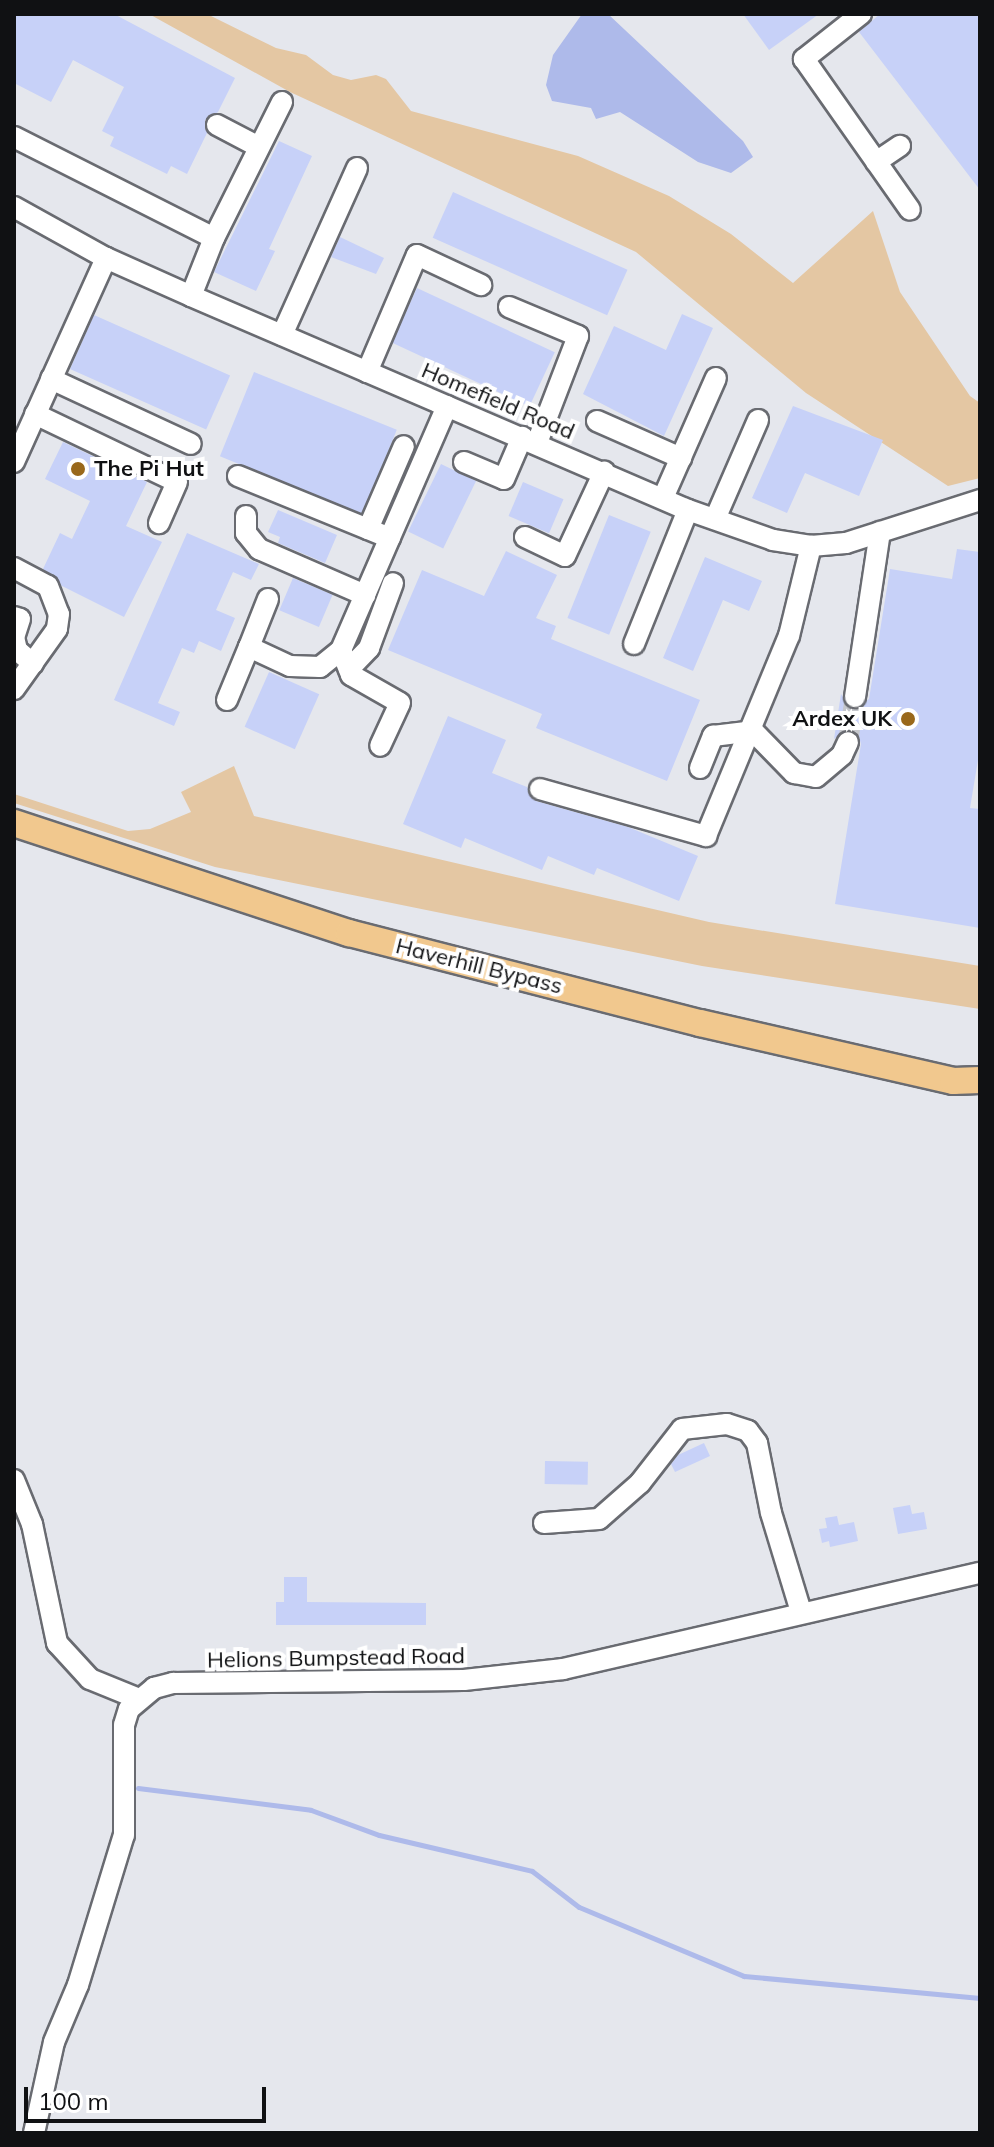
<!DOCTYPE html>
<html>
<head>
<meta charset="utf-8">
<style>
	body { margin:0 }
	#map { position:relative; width:994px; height:2147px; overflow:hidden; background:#e5e7ed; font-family:Mulish,sans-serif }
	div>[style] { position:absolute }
	.green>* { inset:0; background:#e4c7a3 }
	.water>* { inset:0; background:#aebaea }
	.stream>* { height:5px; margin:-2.5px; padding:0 2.5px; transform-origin:2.5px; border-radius:2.5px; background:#aebaea }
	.building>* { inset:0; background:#c7d1f8; transform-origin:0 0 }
	.minor-tunnel>* { height:20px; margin-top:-10px; transform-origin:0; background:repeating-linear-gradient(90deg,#c5c7cc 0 20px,transparent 0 30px) }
	.roads { filter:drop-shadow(2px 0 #696b71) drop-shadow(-2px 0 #696b71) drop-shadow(0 2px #696b71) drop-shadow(0 -2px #696b71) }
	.minor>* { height:20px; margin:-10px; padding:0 10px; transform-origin:10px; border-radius:10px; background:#fff }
	.major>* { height:26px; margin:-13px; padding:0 13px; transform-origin:13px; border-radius:13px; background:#f1c88e }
	.dots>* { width:22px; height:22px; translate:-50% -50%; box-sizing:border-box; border:4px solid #fff; border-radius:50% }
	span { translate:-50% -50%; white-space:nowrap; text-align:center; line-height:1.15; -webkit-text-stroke:8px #fff; paint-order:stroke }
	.street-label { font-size:22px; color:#101113 }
	.poi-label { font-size:22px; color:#101113; font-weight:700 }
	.left { translate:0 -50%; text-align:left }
	.right { translate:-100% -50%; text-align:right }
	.frame { position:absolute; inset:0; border:16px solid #101113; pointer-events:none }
	.scale { position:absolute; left:24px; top:2087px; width:242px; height:36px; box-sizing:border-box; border:4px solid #101113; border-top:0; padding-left:10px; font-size:24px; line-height:28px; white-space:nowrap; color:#101113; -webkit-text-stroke:6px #fff; paint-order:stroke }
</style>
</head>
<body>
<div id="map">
	<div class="green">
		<i style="clip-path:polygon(149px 14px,207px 14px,276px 48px,306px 55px,333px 75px,351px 80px,376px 75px,386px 79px,411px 111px,578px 156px,669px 196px,731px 234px,793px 283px,873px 211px,900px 292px,970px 396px,980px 403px,980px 478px,948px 486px,806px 393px,636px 252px,290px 92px)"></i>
		<i style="clip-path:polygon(234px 766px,254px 816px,709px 922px,980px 966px,980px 1009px,702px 966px,215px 867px,14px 803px,14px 794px,128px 831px,150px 829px,191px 812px,181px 792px)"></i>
	</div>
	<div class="water">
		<i style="clip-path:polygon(582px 14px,608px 14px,743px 141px,753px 157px,731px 173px,698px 162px,620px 112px,596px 119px,591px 108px,552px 101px,546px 85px,553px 55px)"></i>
	</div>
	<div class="stream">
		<i style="left:138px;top:1788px;width:174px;rotate:7.2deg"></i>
		<i style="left:311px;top:1810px;width:72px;rotate:20.2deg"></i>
		<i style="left:379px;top:1835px;width:157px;rotate:13.2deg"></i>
		<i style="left:532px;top:1871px;width:59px;rotate:37.5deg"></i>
		<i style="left:579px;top:1907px;width:179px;rotate:22.7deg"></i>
		<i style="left:744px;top:1976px;width:237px;rotate:5.3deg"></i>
	</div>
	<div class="building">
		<i style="clip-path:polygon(14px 14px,114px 14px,235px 78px,218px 112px,205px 120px,207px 133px,187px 174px,171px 166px,167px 174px,110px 146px,114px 137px,102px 131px,124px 87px,73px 60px,51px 102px,14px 83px)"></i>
		<i style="clip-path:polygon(743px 14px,819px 14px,769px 50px)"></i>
		<i style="clip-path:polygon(880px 14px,980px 14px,980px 190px,859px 32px)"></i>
		<i style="clip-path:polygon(279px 141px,312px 156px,269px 249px,275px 251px,256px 291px,214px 272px)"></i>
		<i style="left:453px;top:192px;width:191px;height:50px;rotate:24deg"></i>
		<i style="clip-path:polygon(340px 237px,384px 258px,376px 274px,331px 257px)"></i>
		<i style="left:417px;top:288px;width:152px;height:60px;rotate:25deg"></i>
		<i style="clip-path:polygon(682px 314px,713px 328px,664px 436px,583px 394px,614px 326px,666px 350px)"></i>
		<i style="left:94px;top:315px;width:149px;height:59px;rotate:24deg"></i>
		<i style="left:254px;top:372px;width:154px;height:91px;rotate:22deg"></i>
		<i style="clip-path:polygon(793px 406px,883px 440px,859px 496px,805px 473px,787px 513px,752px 498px)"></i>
		<i style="clip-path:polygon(63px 442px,147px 482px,126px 526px,162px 542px,124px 617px,62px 586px,43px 569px,60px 533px,72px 539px,90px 501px,45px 479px)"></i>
		<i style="left:441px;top:464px;width:39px;height:75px;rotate:26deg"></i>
		<i style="left:523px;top:482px;width:44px;height:37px;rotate:23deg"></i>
		<i style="clip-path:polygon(278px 510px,337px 535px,325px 563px,278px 543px,280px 537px,268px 532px)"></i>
		<i style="left:609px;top:515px;width:45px;height:111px;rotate:22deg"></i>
		<i style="clip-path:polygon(187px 533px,259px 564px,251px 580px,233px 572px,216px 610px,235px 618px,221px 651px,199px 641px,194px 653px,182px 648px,158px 703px,180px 712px,174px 726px,114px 700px)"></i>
		<i style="clip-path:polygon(957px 549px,980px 552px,980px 748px,970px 808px,980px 809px,980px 928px,835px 904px,861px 744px,858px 734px,848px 729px,834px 739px,841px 694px,852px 710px,869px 699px,890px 569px,952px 579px)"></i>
		<i style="clip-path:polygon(506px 551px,557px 575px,536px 618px,556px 626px,551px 639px,700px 700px,667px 781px,536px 728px,542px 714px,388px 650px,422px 570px,484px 596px)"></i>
		<i style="clip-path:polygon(705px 557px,762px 581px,749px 611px,723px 600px,693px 671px,663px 658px)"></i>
		<i style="left:293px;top:578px;width:43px;height:35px;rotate:23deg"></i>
		<i style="left:269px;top:672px;width:55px;height:60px;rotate:24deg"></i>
		<i style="clip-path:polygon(448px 716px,506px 740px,492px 773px,527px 787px,536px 801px,628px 827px,698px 856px,679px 901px,597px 868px,594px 875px,548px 856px,542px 870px,465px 838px,461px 848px,403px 824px)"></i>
		<i style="clip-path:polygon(704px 1443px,710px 1456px,675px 1472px,671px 1464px,678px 1455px)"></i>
		<i style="left:545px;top:1461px;width:43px;height:23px;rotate:1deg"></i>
		<i style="clip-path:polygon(910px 1505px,912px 1514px,924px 1512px,927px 1529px,898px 1534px,893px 1508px)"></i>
		<i style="clip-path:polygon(837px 1516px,839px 1525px,854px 1522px,858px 1541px,830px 1547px,829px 1541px,822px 1543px,819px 1529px,827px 1528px,825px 1518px)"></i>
		<i style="clip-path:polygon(284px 1577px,307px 1577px,307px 1602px,426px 1603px,426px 1625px,276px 1625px,276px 1602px,284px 1602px)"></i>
	</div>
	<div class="minor-tunnel">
		<i style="left:848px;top:742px;width:46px;rotate:-81.2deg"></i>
	</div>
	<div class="roads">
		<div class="minor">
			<i style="left:861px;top:14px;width:73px;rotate:141.7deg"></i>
			<i style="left:804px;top:59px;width:184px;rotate:54.9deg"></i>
			<i style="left:217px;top:125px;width:45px;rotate:27.7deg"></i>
			<i style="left:14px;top:137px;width:224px;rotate:26.8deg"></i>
			<i style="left:876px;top:162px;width:29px;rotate:-34deg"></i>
			<i style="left:14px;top:207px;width:105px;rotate:29deg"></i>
			<i style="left:106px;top:258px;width:93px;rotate:24.1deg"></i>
			<i style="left:191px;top:296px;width:541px;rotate:23.3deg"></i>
			<i style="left:688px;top:510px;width:90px;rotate:19.4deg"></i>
			<i style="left:773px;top:540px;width:38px;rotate:9deg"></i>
			<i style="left:811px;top:546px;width:35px;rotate:-5deg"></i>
			<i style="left:846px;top:543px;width:141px;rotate:-17.8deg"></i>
			<i style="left:191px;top:296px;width:62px;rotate:-68.4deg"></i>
			<i style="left:214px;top:238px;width:152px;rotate:-63.4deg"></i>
			<i style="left:509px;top:307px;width:75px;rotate:22.8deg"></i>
			<i style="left:578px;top:336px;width:115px;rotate:111deg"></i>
			<i style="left:282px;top:335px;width:183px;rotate:-65.8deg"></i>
			<i style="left:367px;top:372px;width:127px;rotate:-66.9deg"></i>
			<i style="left:417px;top:255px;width:71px;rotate:25.1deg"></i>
			<i style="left:51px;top:379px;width:154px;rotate:24.9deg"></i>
			<i style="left:35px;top:414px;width:157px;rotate:25.6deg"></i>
			<i style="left:177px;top:482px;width:45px;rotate:113.7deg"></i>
			<i style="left:597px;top:421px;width:92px;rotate:23.8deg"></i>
			<i style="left:14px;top:462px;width:224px;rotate:-65.7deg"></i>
			<i style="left:464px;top:462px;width:43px;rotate:23deg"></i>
			<i style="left:504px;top:479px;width:46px;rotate:-66.8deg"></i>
			<i style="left:238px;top:476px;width:164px;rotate:22.2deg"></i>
			<i style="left:663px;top:498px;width:131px;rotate:-66.2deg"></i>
			<i style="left:246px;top:516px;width:17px;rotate:90deg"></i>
			<i style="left:246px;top:533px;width:21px;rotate:51deg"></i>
			<i style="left:259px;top:549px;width:116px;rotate:23.5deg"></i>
			<i style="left:715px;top:519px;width:108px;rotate:-66.5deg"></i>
			<i style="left:368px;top:529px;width:90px;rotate:-66.6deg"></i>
			<i style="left:525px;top:537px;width:44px;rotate:25.4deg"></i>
			<i style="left:565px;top:556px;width:93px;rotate:-65.1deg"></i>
			<i style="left:14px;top:568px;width:38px;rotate:28deg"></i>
			<i style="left:48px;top:586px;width:30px;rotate:69deg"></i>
			<i style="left:59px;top:614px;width:15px;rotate:98deg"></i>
			<i style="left:57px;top:629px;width:74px;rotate:125.6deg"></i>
			<i style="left:268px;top:599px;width:52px;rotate:111.6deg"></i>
			<i style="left:249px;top:647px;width:45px;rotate:24.9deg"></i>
			<i style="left:290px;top:666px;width:30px;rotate:2deg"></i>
			<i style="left:320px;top:667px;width:27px;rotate:-39deg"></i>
			<i style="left:341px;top:650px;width:266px;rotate:-66.5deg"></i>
			<i style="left:14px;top:617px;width:6px;rotate:18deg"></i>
			<i style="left:20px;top:619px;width:19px;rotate:108deg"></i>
			<i style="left:14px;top:637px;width:13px;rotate:77deg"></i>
			<i style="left:17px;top:650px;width:21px;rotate:41deg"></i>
			<i style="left:634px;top:644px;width:144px;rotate:-68.1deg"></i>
			<i style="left:341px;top:650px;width:27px;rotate:68deg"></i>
			<i style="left:351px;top:675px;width:56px;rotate:29.7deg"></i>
			<i style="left:400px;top:703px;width:47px;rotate:114.9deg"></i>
			<i style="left:349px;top:669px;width:29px;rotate:-46deg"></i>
			<i style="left:369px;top:648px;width:69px;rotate:-69.7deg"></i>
			<i style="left:855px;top:697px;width:167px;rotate:-81.4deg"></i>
			<i style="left:227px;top:700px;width:57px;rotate:-67.5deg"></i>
			<i style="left:753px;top:731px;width:59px;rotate:45.7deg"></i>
			<i style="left:794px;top:773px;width:22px;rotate:10deg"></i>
			<i style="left:816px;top:777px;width:34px;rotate:-40deg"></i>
			<i style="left:842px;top:755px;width:14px;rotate:-65deg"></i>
			<i style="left:700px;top:768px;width:35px;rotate:-68deg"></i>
			<i style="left:713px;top:736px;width:40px;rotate:-7.1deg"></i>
			<i style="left:540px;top:789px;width:173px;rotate:15.8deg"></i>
			<i style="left:706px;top:836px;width:217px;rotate:-67.5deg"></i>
			<i style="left:789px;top:636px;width:93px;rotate:-76.3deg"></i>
			<i style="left:14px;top:1480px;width:48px;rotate:67.8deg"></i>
			<i style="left:32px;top:1524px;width:122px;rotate:78.1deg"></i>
			<i style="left:57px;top:1643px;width:49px;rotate:47.5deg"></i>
			<i style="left:90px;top:1679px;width:53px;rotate:22.2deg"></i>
			<i style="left:544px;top:1523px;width:55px;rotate:-4.2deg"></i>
			<i style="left:599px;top:1519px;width:55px;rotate:-41.3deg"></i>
			<i style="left:640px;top:1483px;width:68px;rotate:-52.1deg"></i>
			<i style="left:682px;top:1429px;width:45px;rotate:-6.3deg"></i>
			<i style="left:727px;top:1424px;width:22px;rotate:18deg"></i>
			<i style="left:748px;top:1431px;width:15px;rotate:53deg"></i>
			<i style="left:757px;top:1443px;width:71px;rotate:78.7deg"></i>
			<i style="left:771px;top:1513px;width:103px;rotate:73.1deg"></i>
			<i style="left:34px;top:2133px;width:93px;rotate:-77.6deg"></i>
			<i style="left:54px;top:2042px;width:62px;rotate:-67.2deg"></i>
			<i style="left:78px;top:1985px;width:157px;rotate:-73deg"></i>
			<i style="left:124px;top:1835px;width:110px;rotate:-90deg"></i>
			<i style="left:124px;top:1725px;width:17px;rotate:-73deg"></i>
			<i style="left:129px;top:1709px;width:33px;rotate:-40deg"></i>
			<i style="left:154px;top:1688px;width:20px;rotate:-15deg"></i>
			<i style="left:173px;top:1683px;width:291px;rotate:-0.6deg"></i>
			<i style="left:464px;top:1680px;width:100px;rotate:-6.3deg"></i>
			<i style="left:563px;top:1669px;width:428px;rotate:-13deg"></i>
		</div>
		<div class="major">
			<i style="left:14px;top:823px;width:353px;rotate:18.2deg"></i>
			<i style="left:349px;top:933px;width:362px;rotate:14.4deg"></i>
			<i style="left:700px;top:1023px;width:260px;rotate:12.9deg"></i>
			<i style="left:953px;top:1081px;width:27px;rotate:-2deg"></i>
		</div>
	</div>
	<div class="dots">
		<i style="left:78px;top:469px;background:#99681b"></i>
		<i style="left:908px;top:719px;background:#99681b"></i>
	</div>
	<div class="street-label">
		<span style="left:498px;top:401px;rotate:23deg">Homefield Road</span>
		<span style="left:479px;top:966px;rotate:14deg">Haverhill Bypass</span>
		<span style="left:336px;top:1658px;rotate:-1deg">Helions Bumpstead Road</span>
	</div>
	<div class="poi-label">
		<span class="left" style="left:94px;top:469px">The Pi Hut</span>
		<span class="right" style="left:892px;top:719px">Ardex UK</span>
	</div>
	<div class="frame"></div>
	<div class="scale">100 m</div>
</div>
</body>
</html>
